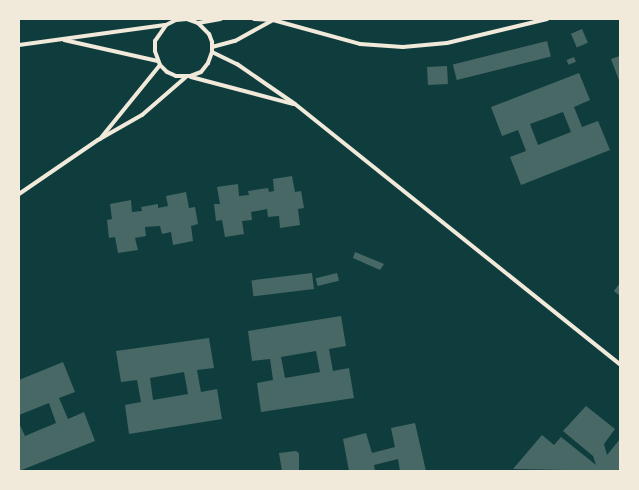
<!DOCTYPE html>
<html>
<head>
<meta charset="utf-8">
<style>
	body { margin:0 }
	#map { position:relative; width:639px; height:490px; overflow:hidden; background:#0f3d3e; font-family:"Exo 2",sans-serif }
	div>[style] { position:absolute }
	.building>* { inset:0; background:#486865; transform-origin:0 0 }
	.minor>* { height:4px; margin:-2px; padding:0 2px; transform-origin:2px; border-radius:2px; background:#f1e9da }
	span { translate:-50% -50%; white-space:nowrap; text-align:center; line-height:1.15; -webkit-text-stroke:3px #f1e9da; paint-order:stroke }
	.frame { position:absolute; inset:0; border:20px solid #f1e9da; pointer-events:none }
</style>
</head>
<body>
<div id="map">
	<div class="building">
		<i style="left:582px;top:29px;width:15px;height:12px;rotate:67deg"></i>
		<i style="left:547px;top:41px;width:16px;height:97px;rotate:76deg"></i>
		<i style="clip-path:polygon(620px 56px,620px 83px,611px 59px)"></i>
		<i style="left:574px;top:57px;width:5px;height:8px;rotate:68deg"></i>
		<i style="left:447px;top:66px;width:18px;height:20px;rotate:87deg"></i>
		<i style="clip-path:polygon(evenodd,579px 73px,590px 100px,574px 107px,582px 127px,598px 121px,610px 150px,521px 185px,510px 157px,526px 151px,518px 130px,502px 136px,491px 107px,579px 73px,563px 112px,571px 132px,538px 145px,530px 124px,563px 112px)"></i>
		<i style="clip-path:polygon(292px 176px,295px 192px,301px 191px,304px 208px,298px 209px,300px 225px,280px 228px,279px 216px,268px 217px,267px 209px,251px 212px,252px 220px,242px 221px,244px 234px,225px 237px,222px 220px,216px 221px,214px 204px,220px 204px,217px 187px,238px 184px,239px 196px,249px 195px,248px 191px,268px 188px,269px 192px,274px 191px,273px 179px)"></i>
		<i style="clip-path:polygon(186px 192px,189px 208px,195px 207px,198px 224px,191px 226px,193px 241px,173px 245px,171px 232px,162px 234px,160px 226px,145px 227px,146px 236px,135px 238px,138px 250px,118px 253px,115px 237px,109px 238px,107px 220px,112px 219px,110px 204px,131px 200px,132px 212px,142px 211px,141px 207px,158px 204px,158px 208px,168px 206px,166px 196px)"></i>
		<i style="clip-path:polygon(355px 252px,384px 264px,380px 270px,353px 258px)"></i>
		<i style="left:312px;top:273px;width:16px;height:61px;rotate:83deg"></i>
		<i style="left:337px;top:273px;width:8px;height:22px;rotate:76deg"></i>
		<i style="clip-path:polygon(620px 283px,620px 296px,614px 291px)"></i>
		<i style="clip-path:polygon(evenodd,341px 316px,346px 346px,329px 349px,333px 371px,349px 368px,354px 398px,261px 412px,257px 383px,273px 380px,270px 359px,252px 361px,248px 331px,341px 316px,316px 351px,320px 372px,285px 378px,281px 357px,316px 351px)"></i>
		<i style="clip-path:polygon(evenodd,209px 338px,214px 368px,197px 370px,201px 392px,217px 389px,222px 419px,129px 434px,125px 405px,141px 402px,137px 380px,121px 382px,116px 351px,209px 338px,184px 372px,188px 394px,153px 400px,150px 378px,184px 372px)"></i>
		<i style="clip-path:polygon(63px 362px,75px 392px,59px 398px,68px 419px,84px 412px,95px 441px,19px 471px,19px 423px,25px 436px,56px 423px,49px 403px,19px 415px,19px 380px)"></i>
		<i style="clip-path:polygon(586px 406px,615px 429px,604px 444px,607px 455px,620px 439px,620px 471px,513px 469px,542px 435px,554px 445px,561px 437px,596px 465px,593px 456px,563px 431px)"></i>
		<i style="clip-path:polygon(415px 423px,426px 471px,400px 471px,398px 459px,374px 465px,375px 471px,349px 471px,343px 439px,366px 433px,372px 453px,395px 447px,391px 428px)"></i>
		<i style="clip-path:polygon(296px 451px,299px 453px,299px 471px,282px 471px,279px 453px)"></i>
	</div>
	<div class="minor">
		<i style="left:254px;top:19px;width:19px;rotate:3deg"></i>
		<i style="left:273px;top:20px;width:90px;rotate:15.4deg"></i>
		<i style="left:360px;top:44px;width:43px;rotate:4deg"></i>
		<i style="left:403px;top:47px;width:44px;rotate:-5.2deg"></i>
		<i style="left:447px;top:43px;width:103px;rotate:-13.5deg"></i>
		<i style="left:198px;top:23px;width:16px;rotate:45deg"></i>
		<i style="left:209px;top:34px;width:9px;rotate:69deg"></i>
		<i style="left:212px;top:42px;width:10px;rotate:90deg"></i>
		<i style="left:212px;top:52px;width:12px;rotate:110deg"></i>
		<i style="left:208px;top:63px;width:11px;rotate:128deg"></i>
		<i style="left:201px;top:72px;width:12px;rotate:160deg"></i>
		<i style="left:190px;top:76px;width:14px;rotate:180deg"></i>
		<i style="left:176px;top:76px;width:10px;rotate:-156deg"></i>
		<i style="left:167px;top:72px;width:10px;rotate:-135deg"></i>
		<i style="left:160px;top:65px;width:15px;rotate:-110deg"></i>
		<i style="left:155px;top:51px;width:10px;rotate:-90deg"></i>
		<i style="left:155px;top:41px;width:19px;rotate:-55deg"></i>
		<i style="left:166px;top:25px;width:11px;rotate:-27deg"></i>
		<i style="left:176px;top:20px;width:11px;rotate:-5deg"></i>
		<i style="left:187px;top:19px;width:12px;rotate:20deg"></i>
		<i style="left:198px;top:23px;width:23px;rotate:-10deg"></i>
		<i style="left:64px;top:40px;width:96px;rotate:12.6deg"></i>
		<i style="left:19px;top:45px;width:147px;rotate:-7.8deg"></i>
		<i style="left:212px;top:47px;width:24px;rotate:-15deg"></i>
		<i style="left:235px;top:41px;width:43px;rotate:-28.9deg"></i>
		<i style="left:212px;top:52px;width:28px;rotate:26deg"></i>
		<i style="left:237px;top:64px;width:70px;rotate:34.6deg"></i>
		<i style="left:295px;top:104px;width:416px;rotate:38.7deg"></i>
		<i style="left:191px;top:77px;width:106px;rotate:14.8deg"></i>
		<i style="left:100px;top:139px;width:95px;rotate:-51deg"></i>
		<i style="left:19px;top:194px;width:96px;rotate:-34.4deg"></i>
		<i style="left:98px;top:140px;width:51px;rotate:-29.6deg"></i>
		<i style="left:142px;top:115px;width:58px;rotate:-40.8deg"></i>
	</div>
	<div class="frame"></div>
</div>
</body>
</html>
